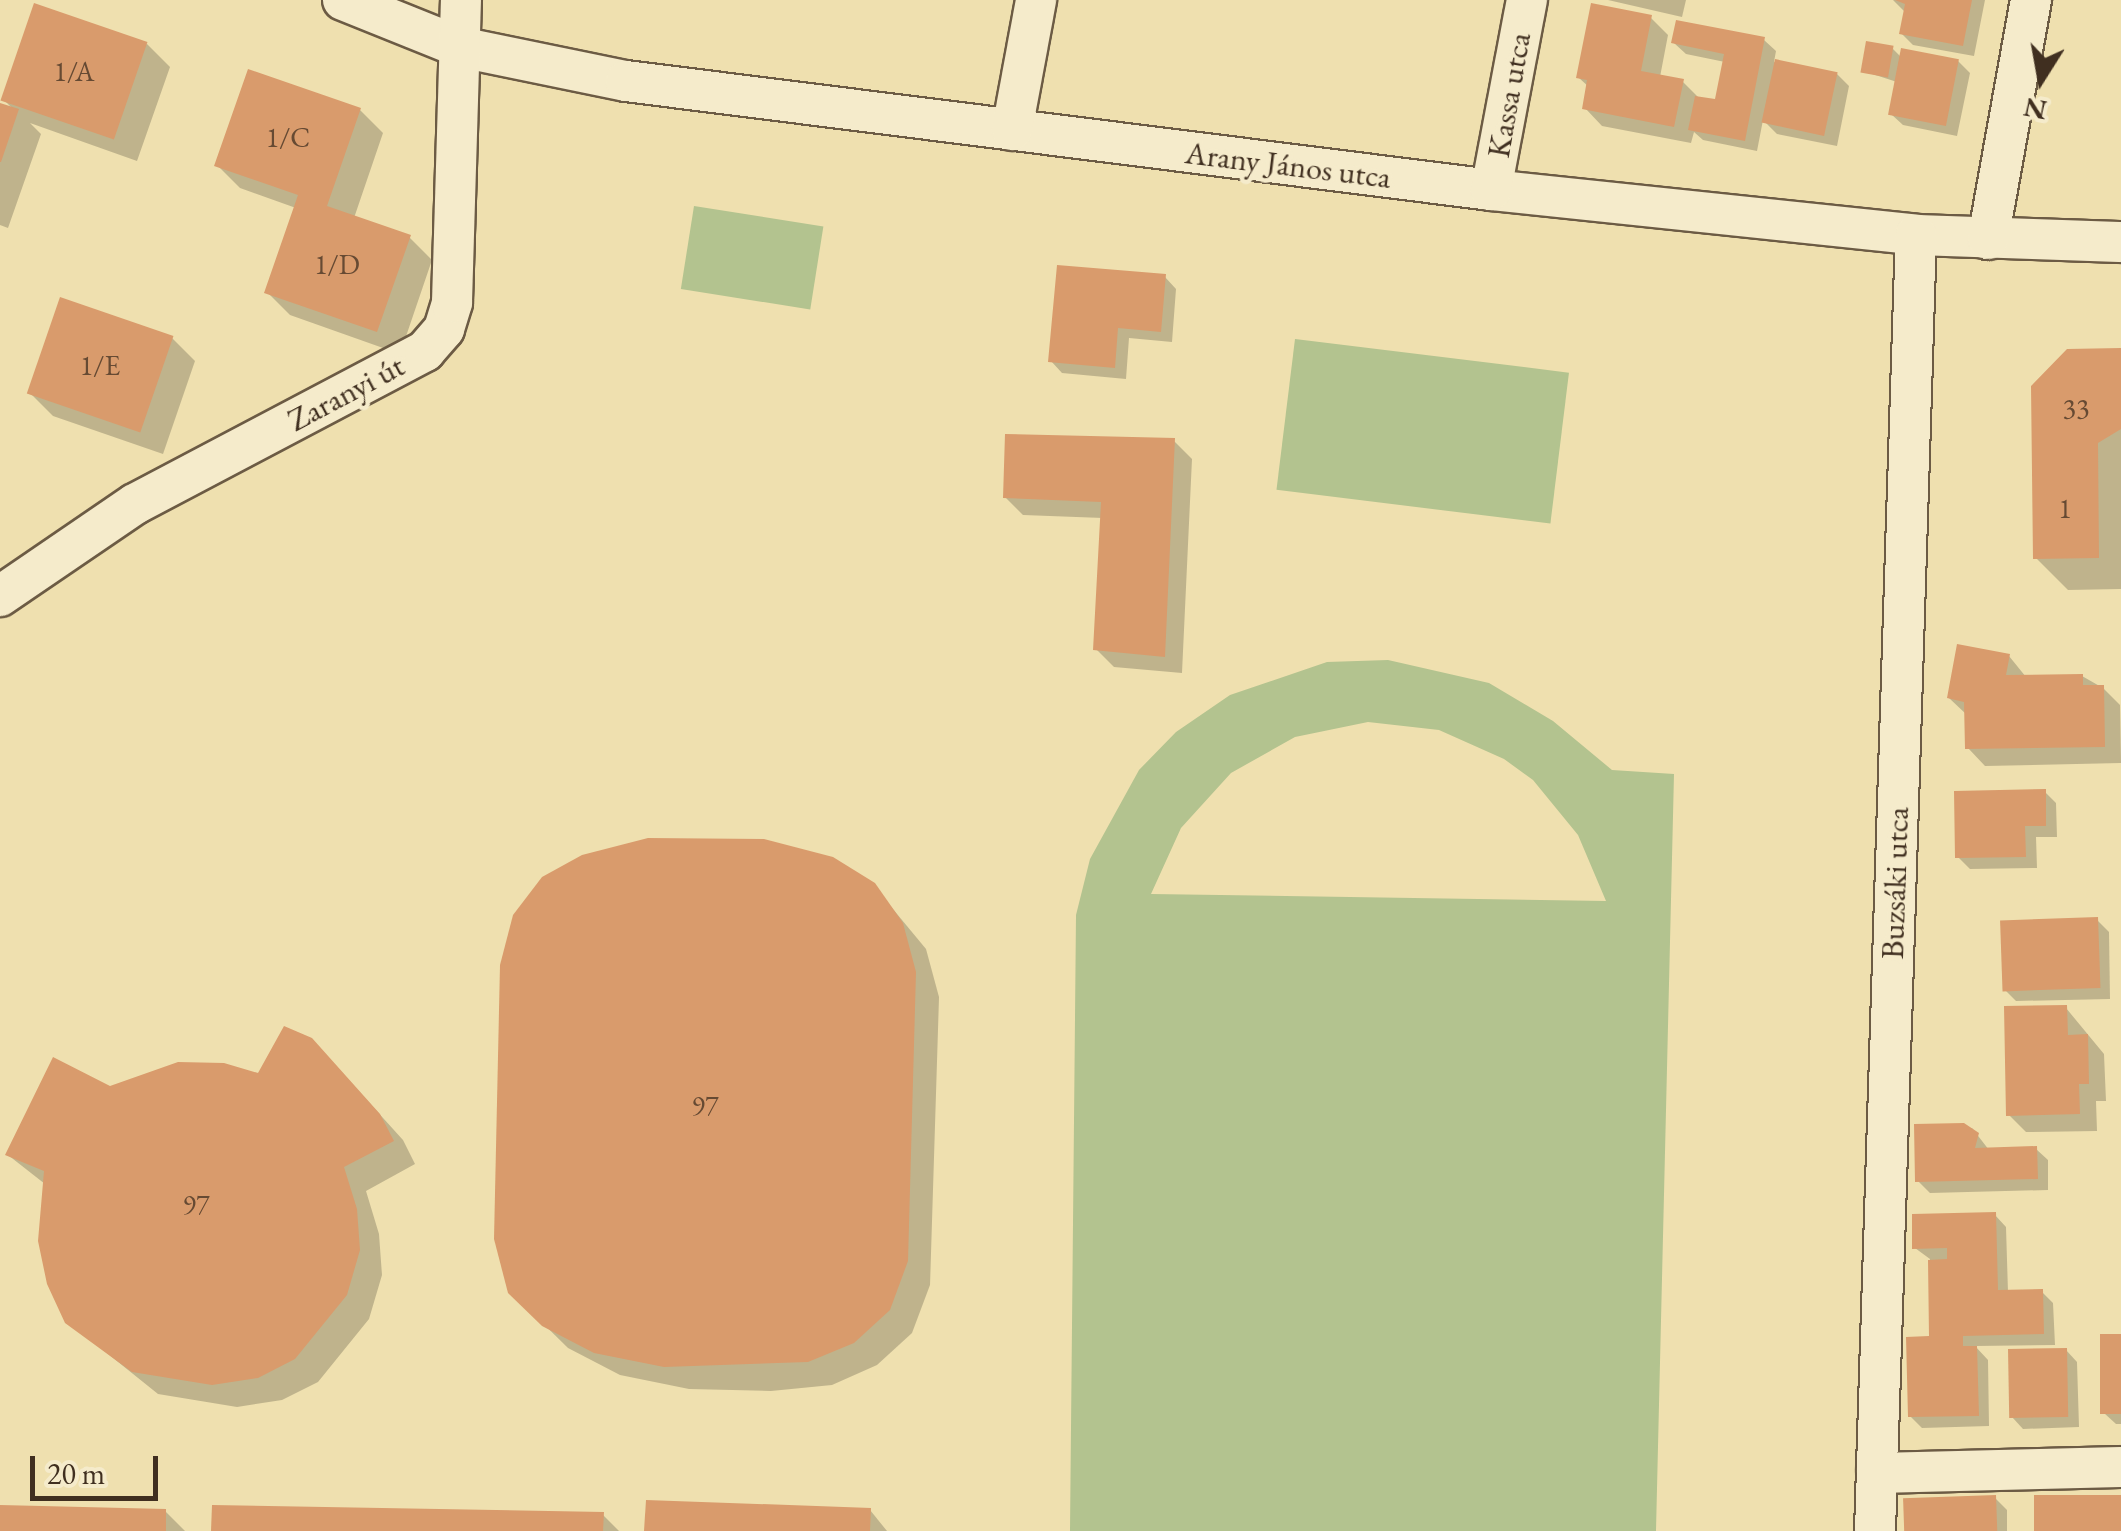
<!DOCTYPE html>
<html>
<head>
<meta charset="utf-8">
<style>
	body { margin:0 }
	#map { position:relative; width:2121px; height:1531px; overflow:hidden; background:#efe0af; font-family:"EB Garamond",serif }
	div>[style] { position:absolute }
	.green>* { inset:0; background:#b3c38f; transform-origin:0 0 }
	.shadow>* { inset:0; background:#0003 }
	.building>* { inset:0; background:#d99b6c; transform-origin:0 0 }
	.roads { filter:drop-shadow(2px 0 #6c5b44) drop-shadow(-2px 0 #6c5b44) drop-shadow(0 2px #6c5b44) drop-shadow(0 -2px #6c5b44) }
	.street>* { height:40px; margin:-20px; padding:0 20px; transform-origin:20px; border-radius:20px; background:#f5ebcb }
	span { translate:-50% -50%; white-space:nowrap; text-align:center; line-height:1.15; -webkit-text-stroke:9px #f5ebcb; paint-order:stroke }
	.number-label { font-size:28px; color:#664a33 }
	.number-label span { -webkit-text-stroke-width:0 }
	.street-label { font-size:32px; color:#402f20 }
	.north { position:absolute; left:1991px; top:30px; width:100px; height:100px; -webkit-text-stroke:8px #f5ebcb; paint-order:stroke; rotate:191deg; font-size:28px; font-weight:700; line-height:40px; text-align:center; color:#402f20 }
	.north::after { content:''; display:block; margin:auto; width:35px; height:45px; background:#402f20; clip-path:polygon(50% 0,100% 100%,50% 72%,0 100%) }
	.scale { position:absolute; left:30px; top:1456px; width:128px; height:45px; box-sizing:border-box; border:5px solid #402f20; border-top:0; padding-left:12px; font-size:30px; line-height:35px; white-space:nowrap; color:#402f20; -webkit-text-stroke:8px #f5ebcb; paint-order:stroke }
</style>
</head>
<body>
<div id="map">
	<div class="green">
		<i style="left:694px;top:206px;width:131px;height:84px;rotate:9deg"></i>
		<i style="left:1295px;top:339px;width:276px;height:152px;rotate:7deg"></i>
		<i style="clip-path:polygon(evenodd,1388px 660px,1489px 683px,1553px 721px,1612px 770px,1674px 774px,1656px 1531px,1070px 1531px,1076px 915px,1090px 859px,1139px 770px,1176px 732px,1230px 695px,1327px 662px,1388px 660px,1368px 722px,1439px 730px,1504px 759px,1533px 780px,1578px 835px,1606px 901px,1151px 894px,1181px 828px,1231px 773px,1295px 737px,1368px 722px)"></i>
	</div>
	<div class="shadow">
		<i style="clip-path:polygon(1608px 0,1686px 0,1682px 17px)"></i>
		<i style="clip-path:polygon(1893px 0,1985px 0,1974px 56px,1913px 45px,1901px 33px,1905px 12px)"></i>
		<i style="clip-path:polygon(1650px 17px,1668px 35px,1660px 77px,1682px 81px,1700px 99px,1717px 102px,1725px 62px,1686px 54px,1674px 43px,1764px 40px,1776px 51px,1774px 62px,1837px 74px,1849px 86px,1837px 146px,1777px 134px,1763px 120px,1757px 151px,1703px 140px,1694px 132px,1691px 143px,1602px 126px,1585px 108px,1589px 87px,1579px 78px)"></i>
		<i style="clip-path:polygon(147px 44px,170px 67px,137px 161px,30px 123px,41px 134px,8px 228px,0 225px,0 105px,14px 110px,3px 99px)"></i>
		<i style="clip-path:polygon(1893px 49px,1902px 58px,1958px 61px,1970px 73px,1957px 136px,1903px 125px,1891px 114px,1897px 82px,1863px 71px)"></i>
		<i style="clip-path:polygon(360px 110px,383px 133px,354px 218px,409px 237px,432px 260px,400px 354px,290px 315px,267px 292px,296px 208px,240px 188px,217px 165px)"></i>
		<i style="clip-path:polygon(1165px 277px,1176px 289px,1172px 342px,1129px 338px,1126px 379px,1062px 373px,1051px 361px)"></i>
		<i style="clip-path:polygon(172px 338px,195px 361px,163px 454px,53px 416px,30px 393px)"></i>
		<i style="clip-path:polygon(2121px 350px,2121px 589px,2068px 590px,2036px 558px)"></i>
		<i style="clip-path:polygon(1174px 441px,1192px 459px,1182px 673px,1114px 667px,1096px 649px,1103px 518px,1023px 515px,1005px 497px)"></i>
		<i style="clip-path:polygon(2009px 656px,2026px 677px,2082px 676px,2103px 688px,2120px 705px,2121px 763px,1985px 766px,1968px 748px,1967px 715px,1949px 698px)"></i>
		<i style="clip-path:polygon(2045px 792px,2056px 803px,2057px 837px,2036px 837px,2037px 868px,1970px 869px,1958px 857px)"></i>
		<i style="clip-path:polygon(873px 885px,926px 949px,939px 997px,930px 1285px,912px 1333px,877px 1365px,832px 1385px,771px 1391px,689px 1389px,620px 1375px,568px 1348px,510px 1291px)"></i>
		<i style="clip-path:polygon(2097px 920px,2109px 932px,2110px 999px,2016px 1001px,2004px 989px)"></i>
		<i style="clip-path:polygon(2066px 1008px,2104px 1054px,2106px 1101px,2096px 1101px,2097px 1131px,2026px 1132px,2009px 1115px)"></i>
		<i style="clip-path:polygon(335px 1065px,403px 1140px,415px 1164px,366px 1191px,379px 1234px,382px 1275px,369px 1319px,318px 1382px,282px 1400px,237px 1407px,158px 1394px,67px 1321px,45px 1184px,8px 1155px,110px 1088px)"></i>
		<i style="clip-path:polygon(1917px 1127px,1972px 1128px,1989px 1150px,2036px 1149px,2048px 1160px,2048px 1190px,1930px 1193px,1918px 1181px)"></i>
		<i style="clip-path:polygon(1995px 1215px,2006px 1227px,2008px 1292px,2042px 1292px,2053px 1303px,2055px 1345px,1975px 1346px,1988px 1360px,1989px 1426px,1922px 1428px,1910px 1416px,1932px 1339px,1930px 1259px,1915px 1248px)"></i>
		<i style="clip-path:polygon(2121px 1336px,2121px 1424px,2116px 1424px,2104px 1413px)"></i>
		<i style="clip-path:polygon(2066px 1350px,2077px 1362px,2079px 1427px,2023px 1429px,2012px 1417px)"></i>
		<i style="clip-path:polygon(1995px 1498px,2007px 1510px,2007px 1531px,1906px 1531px)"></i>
		<i style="clip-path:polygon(0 1508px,165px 1511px,185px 1531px,0 1531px)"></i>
		<i style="clip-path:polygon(870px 1510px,887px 1531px,647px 1531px)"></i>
		<i style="clip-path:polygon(603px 1515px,619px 1531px,213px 1531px)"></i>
	</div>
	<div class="building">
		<i style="clip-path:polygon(1895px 0,1972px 0,1963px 46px,1899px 34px,1905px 4px)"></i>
		<i style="left:34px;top:3px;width:120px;height:103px;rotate:19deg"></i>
		<i style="clip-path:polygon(1591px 3px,1652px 15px,1641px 71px,1684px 79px,1674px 127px,1582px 109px,1587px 80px,1576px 78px)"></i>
		<i style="clip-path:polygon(1676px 20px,1765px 37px,1745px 141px,1688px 130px,1695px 96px,1715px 99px,1724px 54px,1671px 43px)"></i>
		<i style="left:1866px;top:41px;width:28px;height:32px;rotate:10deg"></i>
		<i style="left:1901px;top:48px;width:59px;height:68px;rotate:11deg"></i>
		<i style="left:1775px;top:59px;width:64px;height:65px;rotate:12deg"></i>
		<i style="clip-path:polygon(248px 69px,361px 108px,327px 206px,411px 235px,377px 332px,264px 293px,298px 195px,214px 166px)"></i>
		<i style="clip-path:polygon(0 103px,19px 109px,1px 162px,0 162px)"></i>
		<i style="clip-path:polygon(1057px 265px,1166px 274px,1161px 332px,1118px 328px,1115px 368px,1048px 362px)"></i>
		<i style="left:60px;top:297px;width:120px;height:102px;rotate:19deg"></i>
		<i style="clip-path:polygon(2121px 348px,2121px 429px,2098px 443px,2099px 558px,2033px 559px,2031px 386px,2067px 349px)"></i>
		<i style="clip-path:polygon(1005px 434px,1175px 438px,1165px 657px,1093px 650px,1101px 502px,1003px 498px)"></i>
		<i style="clip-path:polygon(1957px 644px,2010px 654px,2006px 675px,2083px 674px,2083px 685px,2104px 685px,2105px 747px,1965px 749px,1964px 702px,1947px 698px)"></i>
		<i style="clip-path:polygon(2046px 789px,2046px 826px,2025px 826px,2026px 857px,1955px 858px,1954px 791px)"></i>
		<i style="clip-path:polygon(648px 838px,764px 839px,833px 857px,875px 883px,903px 923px,916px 972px,908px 1261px,890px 1310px,854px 1343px,808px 1362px,664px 1367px,594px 1353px,542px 1326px,508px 1293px,494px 1239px,500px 965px,513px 915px,542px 877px,582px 855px)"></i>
		<i style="left:2098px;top:917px;width:71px;height:98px;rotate:88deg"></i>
		<i style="clip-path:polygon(2067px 1005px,2068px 1035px,2088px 1034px,2089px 1084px,2079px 1084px,2080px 1114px,2006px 1116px,2004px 1006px)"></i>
		<i style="clip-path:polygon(284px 1026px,312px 1038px,380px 1114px,394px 1141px,344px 1167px,357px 1209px,360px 1250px,347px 1295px,295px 1359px,258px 1378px,212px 1385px,132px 1372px,65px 1323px,47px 1284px,38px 1241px,44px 1171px,5px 1155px,53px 1057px,110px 1086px,178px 1062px,224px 1063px,258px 1073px)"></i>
		<i style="clip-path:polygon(1964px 1123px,1979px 1133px,1975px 1148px,2037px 1146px,2038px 1179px,1915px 1182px,1914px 1124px)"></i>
		<i style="clip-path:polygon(1996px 1212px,1998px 1290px,2043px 1289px,2044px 1334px,1963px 1336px,1963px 1346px,1977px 1346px,1979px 1416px,1908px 1417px,1906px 1337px,1929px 1336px,1928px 1260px,1947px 1259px,1947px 1248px,1912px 1249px,1912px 1214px)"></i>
		<i style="left:2100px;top:1334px;width:21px;height:80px"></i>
		<i style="left:2067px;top:1348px;width:69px;height:59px;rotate:89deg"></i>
		<i style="left:1996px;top:1495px;width:36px;height:93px;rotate:88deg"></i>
		<i style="left:2121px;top:1495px;width:36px;height:87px;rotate:90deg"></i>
		<i style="clip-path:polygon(646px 1500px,871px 1508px,870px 1531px,644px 1531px)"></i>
		<i style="clip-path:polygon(0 1505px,166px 1509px,166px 1531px,0 1531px)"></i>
		<i style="clip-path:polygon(212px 1505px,604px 1512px,603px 1531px,211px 1531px)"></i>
	</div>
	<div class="roads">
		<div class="street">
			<i style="left:343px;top:0;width:126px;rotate:21.9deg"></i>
			<i style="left:460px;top:47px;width:169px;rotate:11.6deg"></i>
			<i style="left:626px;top:81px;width:872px;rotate:7.18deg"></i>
			<i style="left:1491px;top:190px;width:427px;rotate:6deg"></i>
			<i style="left:1916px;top:235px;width:205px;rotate:2deg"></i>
			<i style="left:1012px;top:130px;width:132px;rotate:-79.5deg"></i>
			<i style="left:1491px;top:190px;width:193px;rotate:-79.3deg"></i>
			<i style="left:1988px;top:239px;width:243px;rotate:-79.8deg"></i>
			<i style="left:0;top:596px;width:163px;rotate:-34.3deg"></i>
			<i style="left:135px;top:504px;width:328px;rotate:-27.8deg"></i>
			<i style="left:425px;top:351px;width:29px;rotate:-49deg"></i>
			<i style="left:444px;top:329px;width:28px;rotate:-73deg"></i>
			<i style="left:452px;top:302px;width:302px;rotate:-88.3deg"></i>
			<i style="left:1877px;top:1473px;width:244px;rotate:-1.4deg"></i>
			<i style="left:1875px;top:1531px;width:1297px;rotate:-88.19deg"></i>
		</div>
	</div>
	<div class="number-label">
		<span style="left:74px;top:71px">1/A</span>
		<span style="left:288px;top:137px">1/C</span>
		<span style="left:337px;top:264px">1/D</span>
		<span style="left:100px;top:365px">1/E</span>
		<span style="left:2076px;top:408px">33</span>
		<span style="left:2065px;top:508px">1</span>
		<span style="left:705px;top:1105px">97</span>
		<span style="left:196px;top:1204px">97</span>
	</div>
	<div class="street-label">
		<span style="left:1509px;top:95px;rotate:-80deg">Kassa utca</span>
		<span style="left:1288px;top:165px;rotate:7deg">Arany János utca</span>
		<span style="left:346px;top:393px;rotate:-28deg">Zaranyi út</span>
		<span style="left:1895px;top:883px;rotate:-88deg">Buzsáki utca</span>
	</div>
	<div class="north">N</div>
	<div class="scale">20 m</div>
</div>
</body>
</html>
